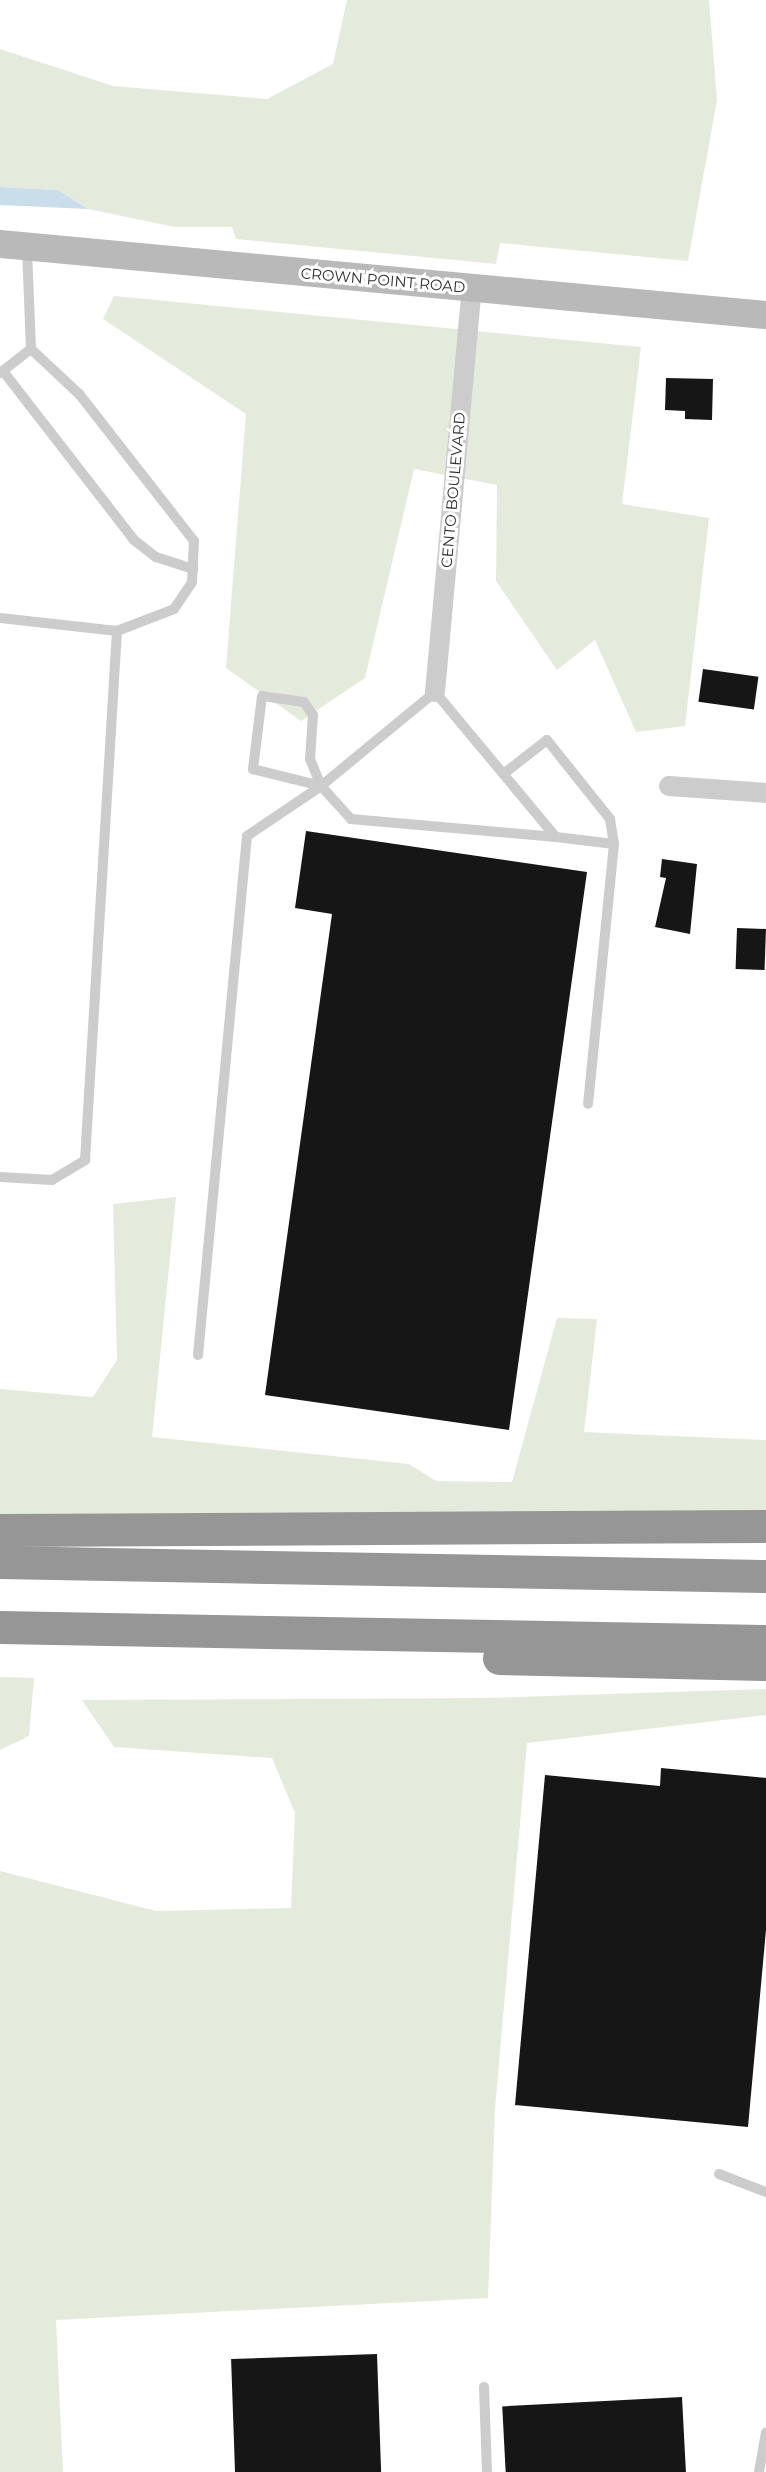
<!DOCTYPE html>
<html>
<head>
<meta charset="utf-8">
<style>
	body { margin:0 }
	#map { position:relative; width:766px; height:2472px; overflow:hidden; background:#fff; font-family:Montserrat,sans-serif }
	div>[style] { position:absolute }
	.green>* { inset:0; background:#e4ebdd }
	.water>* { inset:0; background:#caddeb }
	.building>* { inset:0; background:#161616; transform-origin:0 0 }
	.service>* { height:10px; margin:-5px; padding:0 5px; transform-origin:5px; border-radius:5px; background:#ccc }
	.minor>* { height:20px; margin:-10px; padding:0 10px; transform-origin:10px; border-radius:10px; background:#ccc }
	.secondary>* { height:28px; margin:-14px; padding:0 14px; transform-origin:14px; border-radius:14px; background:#b9b9b9 }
	.motorway>* { height:33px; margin:-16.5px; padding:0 16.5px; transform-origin:16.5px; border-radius:16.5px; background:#969696 }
	span { translate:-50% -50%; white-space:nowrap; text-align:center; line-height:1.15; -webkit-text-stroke:6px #fff; paint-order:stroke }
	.street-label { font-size:15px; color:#2f2f2f }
</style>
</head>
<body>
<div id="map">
	<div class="green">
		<i style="clip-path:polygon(347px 0,709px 0,717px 100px,688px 261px,500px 243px,496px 264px,236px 239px,232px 227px,175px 227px,88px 209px,58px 190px,0 187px,0 49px,113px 86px,267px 99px,333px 64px)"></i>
		<i style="clip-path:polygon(114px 296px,641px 347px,622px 504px,709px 518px,685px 726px,636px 732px,595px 640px,557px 670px,496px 581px,497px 485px,414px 469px,365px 678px,301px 721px,226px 668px,246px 414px,103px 319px)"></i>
		<i style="clip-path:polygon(176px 1197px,152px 1437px,409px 1464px,436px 1481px,512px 1482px,557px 1318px,597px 1319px,584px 1432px,766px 1440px,766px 1512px,0 1514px,0 1389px,93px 1397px,117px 1360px,113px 1204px)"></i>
		<i style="clip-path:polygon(0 1677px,34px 1678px,29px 1736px,0 1750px)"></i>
		<i style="clip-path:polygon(766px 1689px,766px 1715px,527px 1743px,495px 2109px,488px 2298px,56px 2320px,63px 2472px,0 2472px,0 1871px,156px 1911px,291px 1908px,295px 1813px,272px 1758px,114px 1747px,82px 1700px,484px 1698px)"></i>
	</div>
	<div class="water">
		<i style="clip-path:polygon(0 187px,58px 190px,88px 209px,0 205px)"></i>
	</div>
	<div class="building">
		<i style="clip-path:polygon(666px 378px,713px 379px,712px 420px,685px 419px,685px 411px,665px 410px)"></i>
		<i style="left:703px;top:669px;width:56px;height:33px;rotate:8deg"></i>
		<i style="clip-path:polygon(306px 831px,587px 872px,509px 1430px,265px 1395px,332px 914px,295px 908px)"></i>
		<i style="clip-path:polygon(662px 859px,697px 864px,690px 934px,655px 927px,666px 878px,660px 877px)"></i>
		<i style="left:737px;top:928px;width:29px;height:41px;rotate:2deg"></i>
		<i style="clip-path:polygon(661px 1768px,766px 1778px,766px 1930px,748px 2127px,515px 2105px,545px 1775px,660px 1786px)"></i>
		<i style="left:377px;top:2354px;width:118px;height:146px;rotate:88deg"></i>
		<i style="left:682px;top:2397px;width:75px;height:180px;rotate:87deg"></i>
	</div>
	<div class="service">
		<i style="left:3px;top:371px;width:214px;rotate:52.2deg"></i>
		<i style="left:134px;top:540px;width:28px;rotate:38deg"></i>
		<i style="left:156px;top:557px;width:39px;rotate:18deg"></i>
		<i style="left:0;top:373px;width:39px;rotate:-38deg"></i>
		<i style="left:0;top:618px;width:118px;rotate:6.3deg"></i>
		<i style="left:117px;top:631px;width:61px;rotate:-21.1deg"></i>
		<i style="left:174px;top:609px;width:32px;rotate:-56deg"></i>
		<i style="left:192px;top:582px;width:41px;rotate:-87.2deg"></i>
		<i style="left:194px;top:541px;width:187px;rotate:-128deg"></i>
		<i style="left:79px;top:394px;width:66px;rotate:-136.8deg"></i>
		<i style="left:31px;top:349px;width:101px;rotate:-92.3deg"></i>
		<i style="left:506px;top:772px;width:52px;rotate:-38deg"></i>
		<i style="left:547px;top:740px;width:101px;rotate:51.4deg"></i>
		<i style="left:610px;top:819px;width:25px;rotate:81deg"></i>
		<i style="left:556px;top:837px;width:58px;rotate:6.9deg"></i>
		<i style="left:614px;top:844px;width:261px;rotate:95.7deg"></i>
		<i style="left:0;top:1177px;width:52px;rotate:3.3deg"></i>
		<i style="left:52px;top:1180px;width:39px;rotate:-31deg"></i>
		<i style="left:85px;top:1160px;width:530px;rotate:-86.54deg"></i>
		<i style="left:198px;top:1355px;width:521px;rotate:-84.61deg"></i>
		<i style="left:247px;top:836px;width:89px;rotate:-34deg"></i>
		<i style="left:321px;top:786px;width:148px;rotate:-39.5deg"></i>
		<i style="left:435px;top:692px;width:189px;rotate:50.2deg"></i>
		<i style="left:556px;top:837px;width:206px;rotate:-175deg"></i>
		<i style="left:351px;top:819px;width:45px;rotate:-132.3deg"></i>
		<i style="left:321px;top:786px;width:29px;rotate:-112deg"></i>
		<i style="left:310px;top:759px;width:44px;rotate:-86.1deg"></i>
		<i style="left:313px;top:715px;width:16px;rotate:-125deg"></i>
		<i style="left:304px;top:702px;width:42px;rotate:-171.9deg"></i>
		<i style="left:262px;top:696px;width:74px;rotate:97deg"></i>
		<i style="left:253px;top:769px;width:70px;rotate:14deg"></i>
		<i style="left:719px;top:2174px;width:50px;rotate:21deg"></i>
		<i style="left:484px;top:2387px;width:85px;rotate:88deg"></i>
		<i style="left:759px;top:2472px;width:40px;rotate:-80deg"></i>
	</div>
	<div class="minor">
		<i style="left:435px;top:692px;width:406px;rotate:-84.8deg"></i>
		<i style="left:669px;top:786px;width:97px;rotate:4.1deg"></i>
	</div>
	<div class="secondary">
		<i style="left:0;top:244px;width:769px;rotate:5.3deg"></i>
	</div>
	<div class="motorway">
		<i style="left:0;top:1530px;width:766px;rotate:-0.3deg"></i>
		<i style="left:0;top:1562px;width:766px;rotate:1.05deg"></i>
		<i style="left:0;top:1627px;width:766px;rotate:1.05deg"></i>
		<i style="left:499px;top:1658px;width:267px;rotate:1.3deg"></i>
	</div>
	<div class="street-label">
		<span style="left:383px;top:280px;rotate:5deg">CROWN POINT ROAD</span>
		<span style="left:453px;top:490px;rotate:-85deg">CENTO BOULEVARD</span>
	</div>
</div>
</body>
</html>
